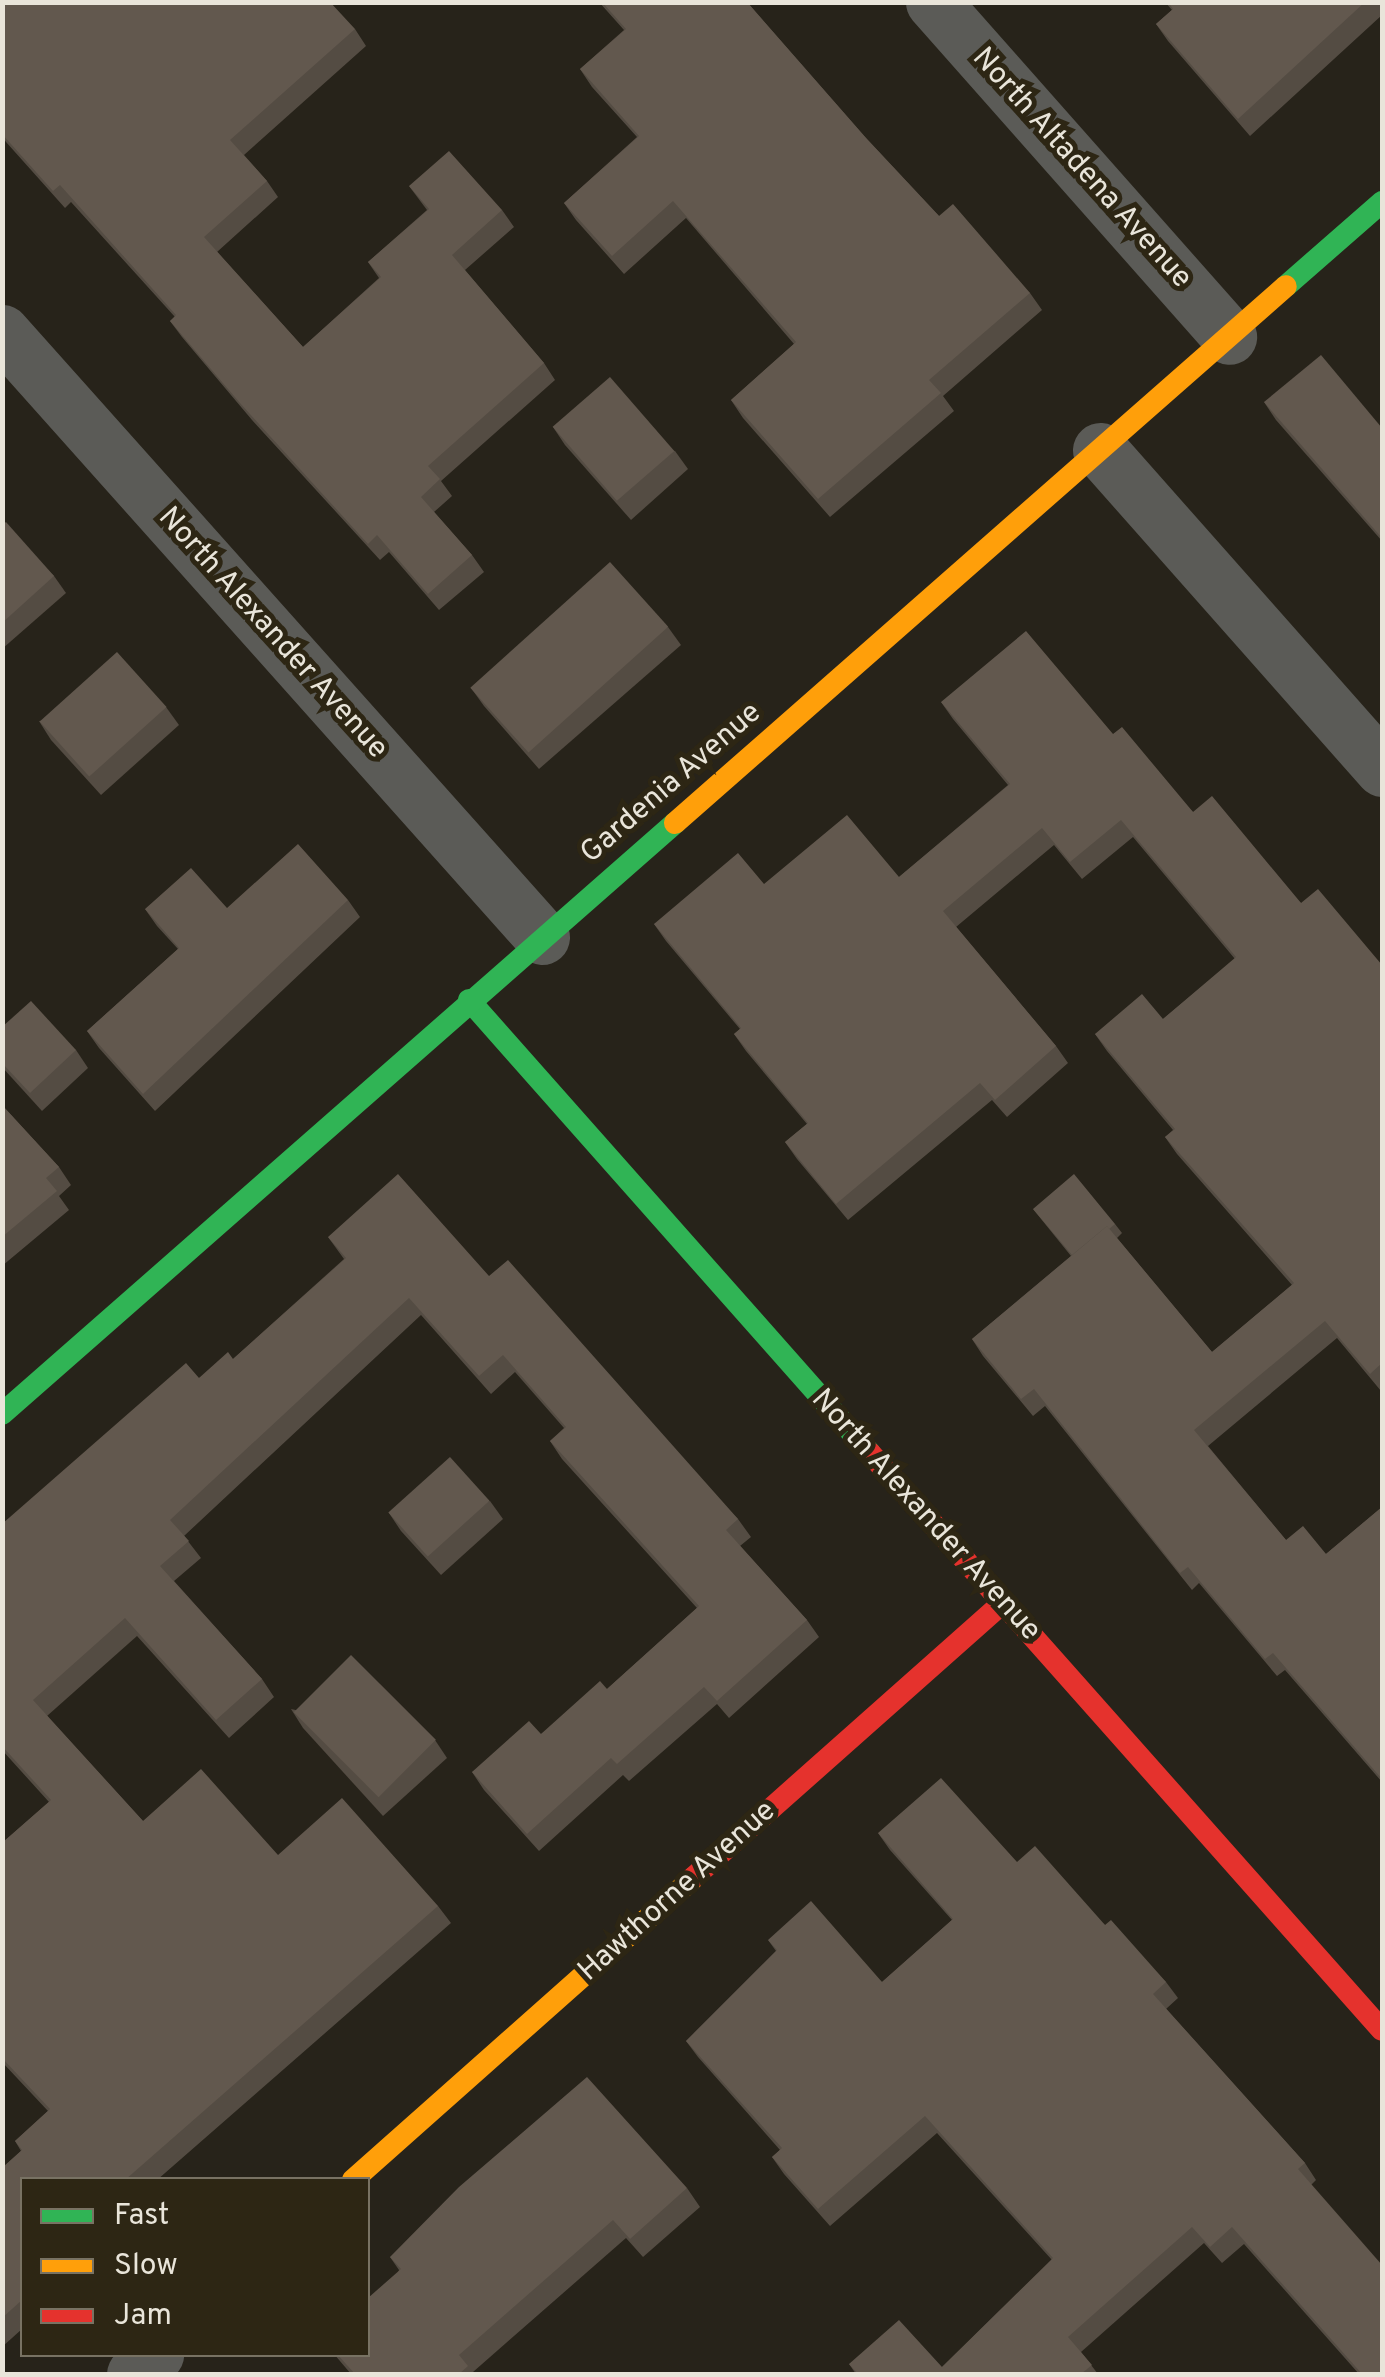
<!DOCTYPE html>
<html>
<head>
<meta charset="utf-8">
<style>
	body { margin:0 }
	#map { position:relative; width:1385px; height:2377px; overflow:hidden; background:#27231a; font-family:Overpass,sans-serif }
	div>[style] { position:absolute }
	.street>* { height:55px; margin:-27.5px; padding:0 27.5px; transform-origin:27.5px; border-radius:27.5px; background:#5b5b57 }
	.fast>* { height:22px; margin:-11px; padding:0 11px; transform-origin:11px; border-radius:11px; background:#30b455 }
	.slow>* { height:22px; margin:-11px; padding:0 11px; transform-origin:11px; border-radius:11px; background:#ff9f0a }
	.jam>* { height:22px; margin:-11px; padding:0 11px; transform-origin:11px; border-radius:11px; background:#e5322d }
	.wall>* { inset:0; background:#544c43 }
	.building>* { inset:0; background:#62584e; transform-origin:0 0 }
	span { translate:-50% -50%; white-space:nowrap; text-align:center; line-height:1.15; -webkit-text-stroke:10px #2d2614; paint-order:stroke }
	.street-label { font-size:30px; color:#e9e5da }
	.frame { position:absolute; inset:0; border:5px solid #e9e5da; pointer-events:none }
	.legend { position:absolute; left:20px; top:2177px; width:350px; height:180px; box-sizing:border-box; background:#2d2614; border:2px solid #787263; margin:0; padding:12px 18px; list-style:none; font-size:30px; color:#e9e5da }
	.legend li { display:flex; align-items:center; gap:20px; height:50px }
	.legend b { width:50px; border:2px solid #787263 }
</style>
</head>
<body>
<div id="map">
	<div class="street">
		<i style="left:933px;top:2px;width:447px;rotate:48.5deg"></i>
		<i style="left:2px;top:332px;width:811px;rotate:48.25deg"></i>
		<i style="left:1100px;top:450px;width:426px;rotate:48.5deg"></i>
		<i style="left:134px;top:2374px;width:30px;rotate:-42deg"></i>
	</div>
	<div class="fast">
		<i style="left:1286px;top:286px;width:128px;rotate:-41.2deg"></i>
		<i style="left:469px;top:1000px;width:605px;rotate:48.48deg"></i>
		<i style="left:2px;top:1414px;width:896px;rotate:-41.29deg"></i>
	</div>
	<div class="slow">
		<i style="left:675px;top:823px;width:813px;rotate:-41.31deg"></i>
		<i style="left:353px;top:2180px;width:456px;rotate:-41.6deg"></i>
	</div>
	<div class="jam">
		<i style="left:870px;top:1453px;width:771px;rotate:48.42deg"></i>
		<i style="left:694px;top:1877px;width:412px;rotate:-41.6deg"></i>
	</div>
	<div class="wall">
		<i style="clip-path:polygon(2px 2px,355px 29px,366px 46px,244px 155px,267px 181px,278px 197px,217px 252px,303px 347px,379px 278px,368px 262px,427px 210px,409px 186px,502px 210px,514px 227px,465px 270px,544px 363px,555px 380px,441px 481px,452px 496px,434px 512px,472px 555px,484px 572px,439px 610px,389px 552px,380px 560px,252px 420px,182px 337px,170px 321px,175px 317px,71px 202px,65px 208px,6px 142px,2px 136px)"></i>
		<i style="clip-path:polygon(599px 2px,747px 2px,866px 138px,939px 216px,1030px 293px,1042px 310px,943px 396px,954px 411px,830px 517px,743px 418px,731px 400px,794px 344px,686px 218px,624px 274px,576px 220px,564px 203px,637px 137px,592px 87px,580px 69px,624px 30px)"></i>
		<i style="clip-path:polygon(1165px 2px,1382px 2px,1382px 15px,1250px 136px,1168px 41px,1156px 24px,1172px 10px)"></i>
		<i style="clip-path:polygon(1264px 402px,1382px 428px,1382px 541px,1276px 420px)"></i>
		<i style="clip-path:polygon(553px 427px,675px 451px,688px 469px,631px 520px,565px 445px)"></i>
		<i style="clip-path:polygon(2px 525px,54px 576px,66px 593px,2px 649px)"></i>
		<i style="clip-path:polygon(668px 627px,681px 645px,539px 769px,484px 706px,471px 688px)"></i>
		<i style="clip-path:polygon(941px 702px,1113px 734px,1193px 812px,1301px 903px,1382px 965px,1382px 1390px,1381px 1391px,1337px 1338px,1208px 1446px,1286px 1540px,1326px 1554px,1382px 1507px,1382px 1782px,1285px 1670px,1277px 1676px,1199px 1583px,1192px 1590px,1045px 1406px,1033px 1416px,983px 1356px,972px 1339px,1071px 1256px,1033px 1209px,1115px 1224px,1122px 1233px,1117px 1238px,1212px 1352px,1292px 1285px,1177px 1154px,1165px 1137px,1173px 1130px,1107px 1051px,1095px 1034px,1163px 1019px,1235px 959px,1133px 837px,1082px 879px,1054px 845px,956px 927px,1056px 1046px,1068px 1063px,1007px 1117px,992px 1100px,848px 1220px,797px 1159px,785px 1142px,807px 1124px,746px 1051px,734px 1034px,740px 1029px,666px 941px,654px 924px,764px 884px,899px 877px,1008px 785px,953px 719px)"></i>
		<i style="clip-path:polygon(166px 707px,179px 725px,101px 795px,51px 740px,39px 721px)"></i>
		<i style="clip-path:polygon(348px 900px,360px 917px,155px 1111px,99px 1048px,87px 1031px,178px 949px,157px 926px,145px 909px,227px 908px)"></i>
		<i style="clip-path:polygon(2px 1027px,76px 1050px,88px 1068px,42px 1111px,2px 1067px)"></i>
		<i style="clip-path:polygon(2px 1105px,59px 1167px,71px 1185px,59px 1196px,69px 1210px,2px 1266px)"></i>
		<i style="clip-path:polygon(328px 1237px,489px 1276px,738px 1519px,751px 1537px,740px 1546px,807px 1620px,819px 1637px,729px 1718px,717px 1704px,629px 1781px,623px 1775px,539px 1851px,484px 1790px,472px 1772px,541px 1734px,607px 1689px,697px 1608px,562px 1459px,550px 1441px,564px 1428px,515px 1372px,491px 1394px,421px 1315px,184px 1536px,201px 1558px,174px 1581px,262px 1679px,274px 1697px,229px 1738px,137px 1636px,47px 1716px,143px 1821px,278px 1855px,438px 1906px,451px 1923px,157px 2180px,22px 2180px,22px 2329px,2px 2347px,2px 2168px,21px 2151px,15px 2141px,48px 2111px,2px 2062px,2px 1843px,49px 1802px,2px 1750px,2px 1524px,199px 1378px,233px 1359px,344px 1259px)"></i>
		<i style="clip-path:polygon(490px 1501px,503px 1519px,441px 1575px,401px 1531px,389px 1513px)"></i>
		<i style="clip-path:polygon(291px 1709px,435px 1740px,447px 1758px,383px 1816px,303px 1728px)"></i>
		<i style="clip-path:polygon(878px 1833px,1017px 1862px,1105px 1925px,1166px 1982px,1178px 1998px,1166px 2009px,1305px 2163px,1316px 2180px,1311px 2185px,1382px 2374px,1359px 2374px,1244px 2244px,1222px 2263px,1204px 2243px,1081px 2352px,1098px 2374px,856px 2374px,849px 2364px,942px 2367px,1052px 2260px,937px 2133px,830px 2226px,784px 2174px,772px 2157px,780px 2150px,698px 2057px,686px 2041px,776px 1951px,768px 1940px,882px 1982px,952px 1920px,890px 1850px)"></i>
		<i style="clip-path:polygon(687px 2188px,700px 2207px,643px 2257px,626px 2238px,473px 2372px,475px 2374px,351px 2374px,334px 2354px,368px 2354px,399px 2270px,390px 2257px)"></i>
	</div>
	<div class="building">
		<i style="clip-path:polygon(2px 2px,330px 2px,355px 29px,230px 140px,267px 181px,204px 237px,303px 347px,381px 277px,368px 262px,429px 209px,409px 186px,449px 151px,502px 210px,452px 255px,544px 363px,428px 466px,440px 479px,421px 497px,472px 555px,428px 594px,377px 535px,368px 544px,240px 403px,170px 321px,176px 315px,60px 185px,53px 191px,2px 134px,2px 118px,4px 117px,2px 115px)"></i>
		<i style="clip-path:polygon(602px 2px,747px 2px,866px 138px,939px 216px,953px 204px,1030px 293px,929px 380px,941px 393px,818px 499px,731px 400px,796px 342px,673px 201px,612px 256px,564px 203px,639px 136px,580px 69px,626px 29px)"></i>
		<i style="clip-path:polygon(1168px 2px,1365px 2px,1238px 119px,1156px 24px,1173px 9px)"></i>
		<i style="clip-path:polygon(1321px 355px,1382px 428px,1382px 538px,1264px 402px)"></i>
		<i style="left:610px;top:377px;width:98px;height:76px;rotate:49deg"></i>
		<i style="clip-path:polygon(6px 522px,54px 576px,2px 623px,2px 525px)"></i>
		<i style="left:610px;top:562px;width:87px;height:188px;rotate:48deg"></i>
		<i style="clip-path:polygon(1026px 631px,1113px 734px,1122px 727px,1193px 812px,1212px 796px,1301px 903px,1318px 889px,1382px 965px,1382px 1363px,1370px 1374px,1325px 1321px,1194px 1430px,1286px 1540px,1303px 1526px,1326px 1554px,1382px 1507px,1382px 1779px,1273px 1653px,1265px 1659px,1188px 1567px,1180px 1573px,1034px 1389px,1021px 1399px,972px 1339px,1107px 1226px,1212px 1352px,1294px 1283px,1165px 1137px,1175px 1129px,1095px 1034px,1142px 994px,1163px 1019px,1236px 957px,1121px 820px,1070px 862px,1042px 828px,943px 911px,1056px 1046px,995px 1100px,980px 1083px,836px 1204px,785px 1142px,808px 1123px,734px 1034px,741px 1028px,654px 924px,738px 853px,764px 884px,847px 815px,899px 877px,1010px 784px,941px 702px)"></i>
		<i style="left:117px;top:652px;width:74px;height:104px;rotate:48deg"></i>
		<i style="clip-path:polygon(298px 844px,348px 900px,143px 1094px,87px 1031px,179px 948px,145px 909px,191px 868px,227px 908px)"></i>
		<i style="clip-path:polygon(31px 1001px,76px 1050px,30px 1093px,2px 1063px,2px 1027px)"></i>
		<i style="clip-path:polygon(2px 1105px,59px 1167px,46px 1178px,57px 1191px,2px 1237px)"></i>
		<i style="clip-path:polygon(398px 1174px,489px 1276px,508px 1260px,738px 1519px,726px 1530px,807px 1620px,717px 1701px,704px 1687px,617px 1764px,611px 1758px,527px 1834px,472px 1772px,529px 1721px,541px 1734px,600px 1681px,607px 1689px,699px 1606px,550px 1441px,566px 1427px,503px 1355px,479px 1376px,409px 1298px,170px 1520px,189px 1541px,160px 1566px,262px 1679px,216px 1720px,125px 1618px,33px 1700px,143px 1821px,201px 1769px,278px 1855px,342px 1798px,438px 1906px,125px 2180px,22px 2180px,22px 2300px,2px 2318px,2px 2168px,22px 2150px,15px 2141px,50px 2109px,2px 2058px,2px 1843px,51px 1800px,2px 1746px,2px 1524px,186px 1363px,199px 1378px,228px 1352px,233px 1359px,346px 1258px,328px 1237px)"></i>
		<i style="clip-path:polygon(1074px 1174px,1115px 1224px,1109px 1229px,1107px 1226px,1072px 1255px,1033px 1209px)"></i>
		<i style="left:450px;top:1457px;width:59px;height:83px;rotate:48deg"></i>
		<i style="left:351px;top:1655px;width:120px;height:81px;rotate:45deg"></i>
		<i style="clip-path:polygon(941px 1778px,1017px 1862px,1035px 1846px,1105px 1925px,1111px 1920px,1166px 1982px,1153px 1994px,1305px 2163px,1298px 2169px,1382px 2265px,1382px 2374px,1362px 2374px,1232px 2227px,1210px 2247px,1192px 2227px,1068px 2337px,1092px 2365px,1081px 2374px,858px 2374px,849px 2364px,899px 2320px,942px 2367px,1053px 2258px,925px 2116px,818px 2209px,772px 2157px,782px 2148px,686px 2041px,777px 1950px,768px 1940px,811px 1901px,882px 1982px,953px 1919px,878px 1833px)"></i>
		<i style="clip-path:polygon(587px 2077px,687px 2188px,630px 2239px,613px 2220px,459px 2355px,468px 2366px,459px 2374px,355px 2374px,337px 2354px,368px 2354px,368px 2298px,401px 2269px,390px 2257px,459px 2187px)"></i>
	</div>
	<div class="street-label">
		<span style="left:1081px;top:169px;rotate:48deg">North Altadena Avenue</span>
		<span style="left:272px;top:634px;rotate:48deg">North Alexander Avenue</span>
		<span style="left:672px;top:784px;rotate:-41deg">Gardenia Avenue</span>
		<span style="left:925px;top:1516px;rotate:48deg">North Alexander Avenue</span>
		<span style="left:678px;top:1892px;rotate:-42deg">Hawthorne Avenue</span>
	</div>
	<div class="frame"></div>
	<ul class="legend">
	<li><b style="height:12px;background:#30b455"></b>Fast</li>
	<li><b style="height:12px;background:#ff9f0a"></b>Slow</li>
	<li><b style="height:12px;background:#e5322d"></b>Jam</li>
	</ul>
</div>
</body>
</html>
